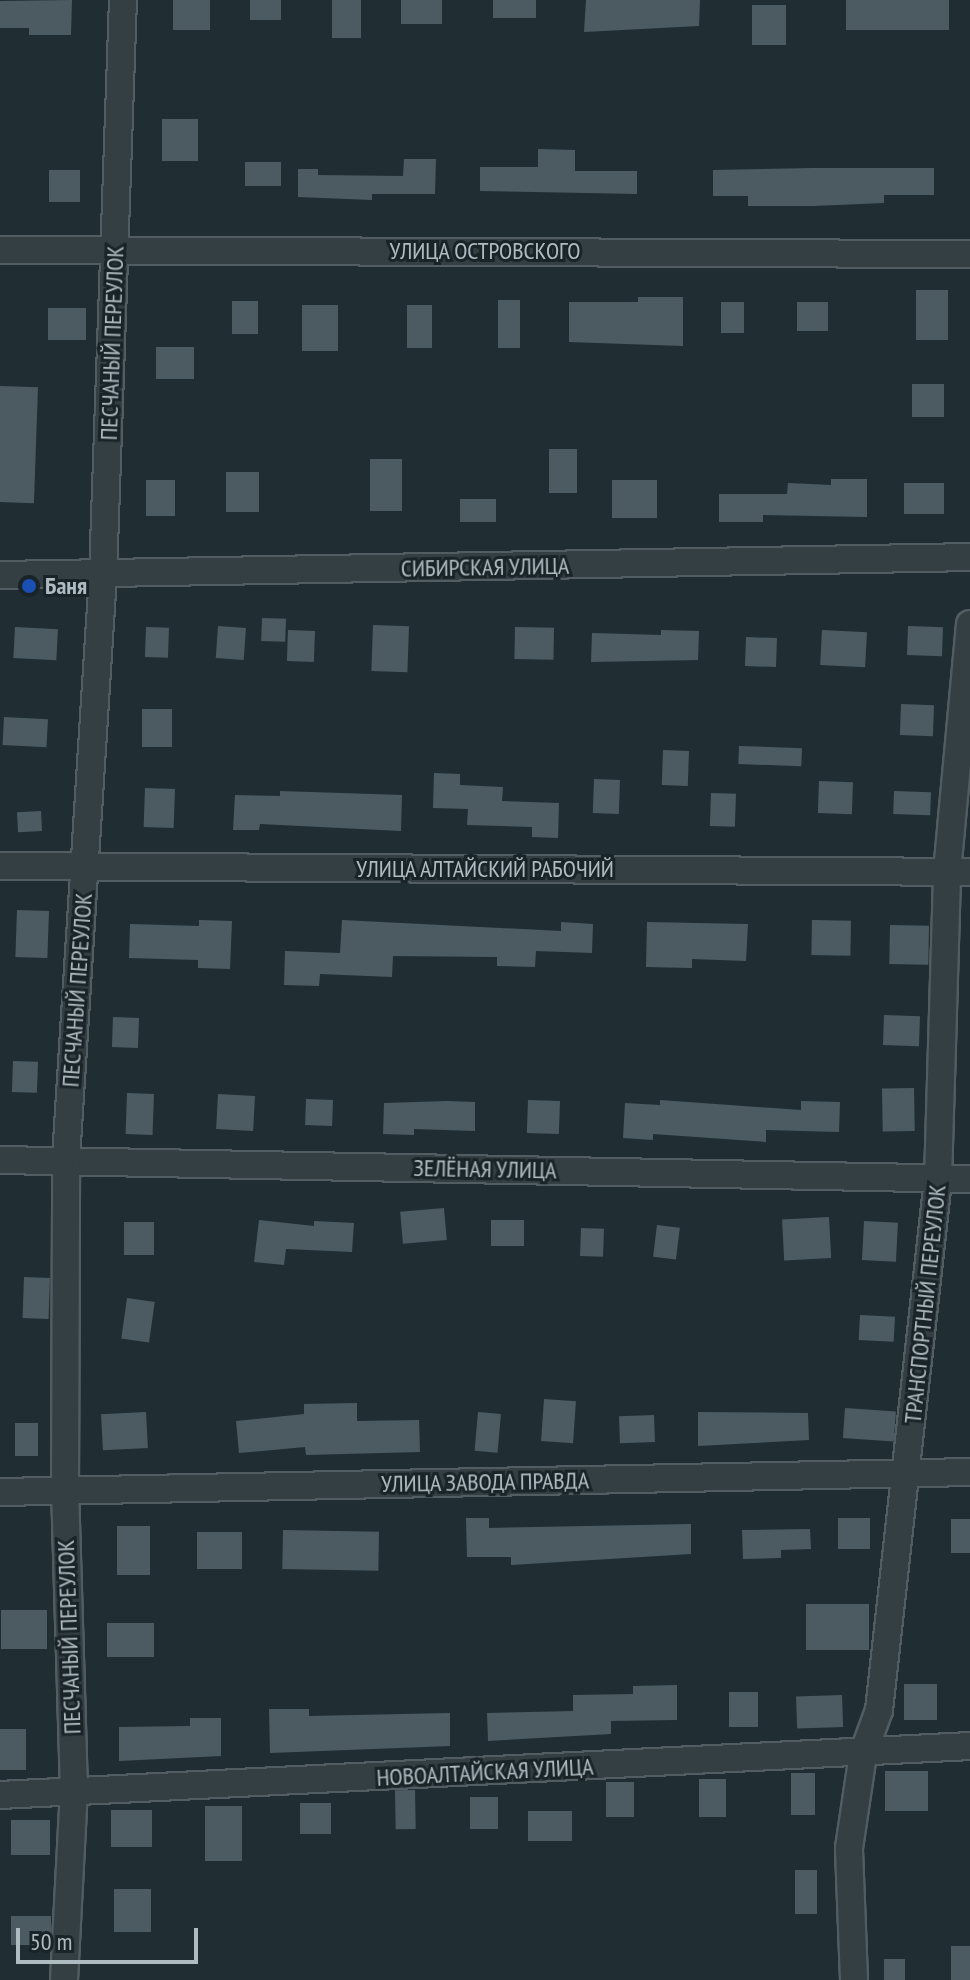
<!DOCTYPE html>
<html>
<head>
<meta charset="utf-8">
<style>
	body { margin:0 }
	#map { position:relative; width:970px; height:1980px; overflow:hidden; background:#202e34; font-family:"PT Sans Narrow",sans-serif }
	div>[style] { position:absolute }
	.building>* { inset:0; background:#4c5b62; transform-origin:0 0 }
	.roads { filter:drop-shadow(2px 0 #515d62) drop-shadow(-2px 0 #515d62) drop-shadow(0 2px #515d62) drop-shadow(0 -2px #515d62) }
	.street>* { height:26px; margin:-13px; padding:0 13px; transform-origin:13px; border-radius:13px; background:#343f44 }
	.dots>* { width:22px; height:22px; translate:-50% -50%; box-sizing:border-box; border:4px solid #192429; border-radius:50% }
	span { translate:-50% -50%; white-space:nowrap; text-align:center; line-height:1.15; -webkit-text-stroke:6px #192429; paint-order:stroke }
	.street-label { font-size:24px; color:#aebbc1 }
	.poi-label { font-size:24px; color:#aebbc1; font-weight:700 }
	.left { translate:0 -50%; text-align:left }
	.scale { position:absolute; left:16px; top:1928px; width:182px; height:36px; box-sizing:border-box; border:4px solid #aebbc1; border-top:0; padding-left:10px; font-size:24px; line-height:28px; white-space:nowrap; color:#aebbc1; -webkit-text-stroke:6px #192429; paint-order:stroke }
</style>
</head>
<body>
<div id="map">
	<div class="building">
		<i style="clip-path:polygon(72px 0,71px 35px,29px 35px,29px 28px,0 28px,0 1px)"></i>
		<i style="left:173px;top:0;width:37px;height:30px"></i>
		<i style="left:250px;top:0;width:31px;height:20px"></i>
		<i style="left:332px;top:0;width:29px;height:38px"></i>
		<i style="left:401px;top:0;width:41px;height:24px"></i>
		<i style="left:493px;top:0;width:43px;height:18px"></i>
		<i style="clip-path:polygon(586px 0,700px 0,699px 26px,584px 32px)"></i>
		<i style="left:846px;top:0;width:103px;height:30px"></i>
		<i style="left:752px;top:5px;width:34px;height:40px"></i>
		<i style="left:162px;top:119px;width:36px;height:42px"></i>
		<i style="clip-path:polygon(538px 149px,575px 150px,575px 171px,637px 171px,637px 194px,480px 191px,480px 167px,538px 167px)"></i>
		<i style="clip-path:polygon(404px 159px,436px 159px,435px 194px,372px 194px,372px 200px,298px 197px,298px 169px,318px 169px,318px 175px,403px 176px)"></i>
		<i style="left:245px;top:162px;width:36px;height:24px"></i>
		<i style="clip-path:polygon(813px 168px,934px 168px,934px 195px,884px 195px,884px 203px,813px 206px,748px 206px,748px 196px,713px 196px,713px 170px)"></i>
		<i style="left:49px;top:170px;width:31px;height:32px"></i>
		<i style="left:916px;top:290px;width:32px;height:50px"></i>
		<i style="clip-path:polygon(638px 297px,683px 297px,683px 346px,569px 342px,569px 302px,638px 302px)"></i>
		<i style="left:498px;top:300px;width:22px;height:48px"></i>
		<i style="left:232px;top:301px;width:26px;height:33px"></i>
		<i style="left:721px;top:302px;width:23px;height:31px"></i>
		<i style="left:797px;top:302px;width:31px;height:29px"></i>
		<i style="left:302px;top:305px;width:36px;height:46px"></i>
		<i style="left:407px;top:305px;width:25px;height:43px"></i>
		<i style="left:48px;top:308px;width:38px;height:32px"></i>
		<i style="left:156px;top:347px;width:38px;height:32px"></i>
		<i style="left:912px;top:384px;width:32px;height:33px"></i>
		<i style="left:0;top:386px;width:38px;height:116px;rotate:2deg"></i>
		<i style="left:549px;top:449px;width:28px;height:44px"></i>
		<i style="left:370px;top:459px;width:32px;height:52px"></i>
		<i style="left:226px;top:472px;width:33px;height:40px"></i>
		<i style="clip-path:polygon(831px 479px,867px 479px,867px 517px,763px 515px,763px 522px,719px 522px,719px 494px,787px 494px,788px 483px,831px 485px)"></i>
		<i style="left:146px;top:480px;width:29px;height:36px"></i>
		<i style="left:612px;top:480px;width:45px;height:38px"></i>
		<i style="left:904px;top:483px;width:40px;height:31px"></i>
		<i style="left:460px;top:499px;width:36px;height:23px"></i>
		<i style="left:262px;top:618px;width:24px;height:23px;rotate:2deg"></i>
		<i style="left:373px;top:625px;width:36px;height:46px;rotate:2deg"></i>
		<i style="left:218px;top:626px;width:28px;height:32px;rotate:4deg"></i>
		<i style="left:908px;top:626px;width:35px;height:29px;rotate:2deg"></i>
		<i style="left:15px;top:627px;width:43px;height:31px;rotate:3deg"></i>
		<i style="left:146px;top:627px;width:23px;height:30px;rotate:2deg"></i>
		<i style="left:515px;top:627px;width:39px;height:32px;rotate:1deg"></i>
		<i style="left:288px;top:630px;width:27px;height:31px;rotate:2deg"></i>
		<i style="clip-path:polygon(661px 630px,699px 631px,698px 660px,591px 662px,592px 633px,661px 635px)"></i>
		<i style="left:822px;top:630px;width:45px;height:35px;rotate:3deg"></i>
		<i style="left:746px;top:637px;width:31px;height:29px;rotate:2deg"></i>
		<i style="left:901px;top:704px;width:33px;height:31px;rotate:2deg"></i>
		<i style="left:142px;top:709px;width:30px;height:38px"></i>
		<i style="left:4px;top:717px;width:44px;height:28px;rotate:3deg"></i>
		<i style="left:739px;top:746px;width:63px;height:18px;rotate:2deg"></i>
		<i style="left:663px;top:750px;width:26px;height:35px;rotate:2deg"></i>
		<i style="clip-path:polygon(434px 773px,460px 774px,460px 785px,503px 787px,502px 801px,559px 803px,558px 838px,532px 837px,532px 827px,467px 825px,468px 809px,433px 808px)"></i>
		<i style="left:594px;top:779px;width:26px;height:34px;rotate:2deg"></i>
		<i style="left:819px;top:781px;width:34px;height:32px;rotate:2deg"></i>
		<i style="left:145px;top:788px;width:30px;height:39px;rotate:2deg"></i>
		<i style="clip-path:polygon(280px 791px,402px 795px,401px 831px,260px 824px,259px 830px,233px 830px,235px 795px,280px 796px)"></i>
		<i style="left:894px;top:791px;width:37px;height:23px;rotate:2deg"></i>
		<i style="left:711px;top:793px;width:25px;height:33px;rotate:2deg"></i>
		<i style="left:41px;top:811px;width:20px;height:24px;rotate:87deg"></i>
		<i style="left:17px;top:910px;width:32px;height:47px;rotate:2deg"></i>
		<i style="clip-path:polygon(199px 920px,232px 921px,230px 969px,198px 968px,198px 960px,129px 958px,130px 924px,199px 926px)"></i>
		<i style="clip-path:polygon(342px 920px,561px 931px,561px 922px,593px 924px,592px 953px,536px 951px,535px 967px,497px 966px,497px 957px,393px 956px,392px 977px,320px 974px,319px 986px,284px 985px,285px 951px,340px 953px)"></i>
		<i style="left:812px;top:920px;width:39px;height:35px;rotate:1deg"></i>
		<i style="clip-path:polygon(647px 922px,748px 924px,746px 961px,692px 959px,692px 968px,646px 967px)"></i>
		<i style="left:890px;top:925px;width:39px;height:39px;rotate:1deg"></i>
		<i style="left:884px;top:1015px;width:36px;height:30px;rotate:2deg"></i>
		<i style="left:113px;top:1017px;width:26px;height:30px;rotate:2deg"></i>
		<i style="left:13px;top:1061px;width:25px;height:31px;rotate:2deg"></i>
		<i style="left:914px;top:1088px;width:43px;height:32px;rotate:89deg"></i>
		<i style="left:127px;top:1093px;width:27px;height:41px;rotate:2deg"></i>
		<i style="left:218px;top:1094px;width:37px;height:35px;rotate:3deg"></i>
		<i style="left:306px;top:1099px;width:27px;height:26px;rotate:2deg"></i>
		<i style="left:528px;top:1100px;width:32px;height:33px;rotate:2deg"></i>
		<i style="clip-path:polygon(660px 1100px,801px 1110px,801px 1101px,840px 1102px,839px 1132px,766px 1130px,766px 1142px,653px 1134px,653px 1140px,623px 1138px,625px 1103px,660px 1105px)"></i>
		<i style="clip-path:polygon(447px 1101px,475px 1102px,475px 1131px,414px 1129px,414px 1135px,383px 1134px,384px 1103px)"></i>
		<i style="left:444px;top:1208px;width:32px;height:44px;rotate:85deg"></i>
		<i style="left:829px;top:1217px;width:41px;height:47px;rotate:87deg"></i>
		<i style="clip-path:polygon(259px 1220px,314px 1226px,314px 1221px,354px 1223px,352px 1252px,286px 1249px,284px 1265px,254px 1262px)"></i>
		<i style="left:491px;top:1220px;width:33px;height:26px"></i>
		<i style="left:864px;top:1221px;width:34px;height:39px;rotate:3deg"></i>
		<i style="left:124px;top:1222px;width:30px;height:33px"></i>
		<i style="left:657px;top:1225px;width:23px;height:32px;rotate:7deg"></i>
		<i style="left:581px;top:1228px;width:23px;height:28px;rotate:2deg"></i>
		<i style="left:24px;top:1277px;width:26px;height:41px;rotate:2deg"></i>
		<i style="left:127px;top:1298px;width:28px;height:41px;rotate:8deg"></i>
		<i style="left:860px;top:1315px;width:35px;height:25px;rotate:3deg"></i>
		<i style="left:544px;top:1399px;width:32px;height:42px;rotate:4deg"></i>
		<i style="clip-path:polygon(357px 1403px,357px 1421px,419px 1420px,420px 1452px,306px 1455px,305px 1447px,239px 1453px,236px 1421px,304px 1414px,304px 1404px)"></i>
		<i style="left:845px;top:1408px;width:51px;height:30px;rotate:4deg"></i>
		<i style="left:146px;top:1412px;width:36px;height:45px;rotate:87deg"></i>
		<i style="left:478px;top:1412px;width:23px;height:39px;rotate:5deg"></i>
		<i style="clip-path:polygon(698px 1412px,808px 1413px,809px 1440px,698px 1446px)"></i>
		<i style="left:654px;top:1415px;width:27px;height:35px;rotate:88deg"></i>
		<i style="left:15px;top:1423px;width:23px;height:33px"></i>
		<i style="clip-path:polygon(466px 1518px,489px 1518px,489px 1528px,691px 1524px,691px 1554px,511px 1565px,511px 1557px,467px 1557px)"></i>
		<i style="left:838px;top:1518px;width:32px;height:31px"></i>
		<i style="left:951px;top:1519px;width:19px;height:34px"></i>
		<i style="left:150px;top:1526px;width:49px;height:33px;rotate:90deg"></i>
		<i style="clip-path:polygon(810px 1529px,811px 1549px,781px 1550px,781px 1558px,743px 1559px,742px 1530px)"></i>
		<i style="left:283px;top:1530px;width:96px;height:39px;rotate:1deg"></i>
		<i style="left:197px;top:1532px;width:45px;height:37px"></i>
		<i style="left:869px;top:1604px;width:46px;height:63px;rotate:90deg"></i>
		<i style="left:1px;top:1610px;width:46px;height:39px"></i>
		<i style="left:154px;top:1623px;width:34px;height:47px;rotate:90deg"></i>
		<i style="left:904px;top:1684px;width:33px;height:36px"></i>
		<i style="clip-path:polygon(677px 1685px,677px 1720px,611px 1721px,611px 1734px,488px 1741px,487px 1713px,573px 1711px,573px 1695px,633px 1694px,633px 1686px)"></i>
		<i style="left:729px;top:1692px;width:29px;height:35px"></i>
		<i style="left:842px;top:1695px;width:32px;height:46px;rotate:88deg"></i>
		<i style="clip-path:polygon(269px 1709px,309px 1709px,309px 1716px,450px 1713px,450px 1746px,270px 1753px)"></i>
		<i style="clip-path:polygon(190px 1718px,221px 1718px,221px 1756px,119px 1761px,119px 1727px,190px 1726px)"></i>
		<i style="left:26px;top:1729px;width:41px;height:26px;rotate:90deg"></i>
		<i style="left:885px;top:1771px;width:43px;height:40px"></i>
		<i style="left:791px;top:1773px;width:24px;height:42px"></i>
		<i style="left:726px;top:1779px;width:38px;height:27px;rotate:90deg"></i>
		<i style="left:606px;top:1782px;width:28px;height:35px"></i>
		<i style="left:415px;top:1790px;width:39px;height:20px;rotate:89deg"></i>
		<i style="left:470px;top:1797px;width:28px;height:32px"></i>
		<i style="left:300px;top:1803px;width:31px;height:31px"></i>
		<i style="left:205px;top:1806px;width:37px;height:55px"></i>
		<i style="left:152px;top:1810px;width:37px;height:41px;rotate:90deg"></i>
		<i style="left:572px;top:1811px;width:30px;height:44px;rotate:90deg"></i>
		<i style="left:50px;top:1820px;width:35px;height:39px;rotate:90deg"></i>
		<i style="left:795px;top:1870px;width:22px;height:44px"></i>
		<i style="left:114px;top:1889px;width:37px;height:43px"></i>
		<i style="left:11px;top:1916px;width:40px;height:29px"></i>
		<i style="left:951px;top:1946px;width:19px;height:34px"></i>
		<i style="left:884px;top:1959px;width:21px;height:21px"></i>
	</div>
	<div class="roads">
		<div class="street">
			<i style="left:0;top:250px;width:970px;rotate:0.24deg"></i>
			<i style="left:0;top:575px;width:970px;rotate:-1.06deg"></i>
			<i style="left:0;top:866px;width:970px;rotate:0.35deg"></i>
			<i style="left:0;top:1160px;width:970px;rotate:1.12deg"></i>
			<i style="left:0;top:1492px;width:970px;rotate:-1.18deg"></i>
			<i style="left:0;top:1795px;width:971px;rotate:-2.89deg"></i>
			<i style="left:64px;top:1980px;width:189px;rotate:-87deg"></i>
			<i style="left:74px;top:1791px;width:300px;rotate:-91.7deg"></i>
			<i style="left:65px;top:1491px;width:333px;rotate:-89.8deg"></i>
			<i style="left:66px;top:1158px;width:584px;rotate:-86.37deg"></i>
			<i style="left:103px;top:575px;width:575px;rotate:-88.01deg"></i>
			<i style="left:854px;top:1980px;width:132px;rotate:-92.2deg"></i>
			<i style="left:849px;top:1848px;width:95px;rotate:-81.5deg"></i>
			<i style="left:863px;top:1754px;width:47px;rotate:-70deg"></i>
			<i style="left:879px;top:1710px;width:533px;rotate:-83.65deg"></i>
			<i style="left:938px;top:1180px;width:308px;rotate:-88.3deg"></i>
			<i style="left:947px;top:872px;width:249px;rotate:-84.7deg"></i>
		</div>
	</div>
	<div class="dots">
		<i style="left:29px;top:586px;background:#1a4fb4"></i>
	</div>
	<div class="street-label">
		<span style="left:485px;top:251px">УЛИЦА ОСТРОВСКОГО</span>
		<span style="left:112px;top:343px;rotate:-88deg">ПЕСЧАНЫЙ ПЕРЕУЛОК</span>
		<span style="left:485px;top:567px;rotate:-1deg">СИБИРСКАЯ УЛИЦА</span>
		<span style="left:485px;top:869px">УЛИЦА АЛТАЙСКИЙ РАБОЧИЙ</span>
		<span style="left:77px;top:990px;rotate:-86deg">ПЕСЧАНЫЙ ПЕРЕУЛОК</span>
		<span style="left:485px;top:1169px;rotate:1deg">ЗЕЛЁНАЯ УЛИЦА</span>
		<span style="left:925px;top:1304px;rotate:-84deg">ТРАНСПОРТНЫЙ ПЕРЕУЛОК</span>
		<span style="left:485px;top:1482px;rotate:-1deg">УЛИЦА ЗАВОДА ПРАВДА</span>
		<span style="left:69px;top:1637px;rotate:-92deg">ПЕСЧАНЫЙ ПЕРЕУЛОК</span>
		<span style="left:485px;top:1772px;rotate:-3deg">НОВОАЛТАЙСКАЯ УЛИЦА</span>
	</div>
	<div class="poi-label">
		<span class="left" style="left:45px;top:586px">Баня</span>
	</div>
	<div class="scale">50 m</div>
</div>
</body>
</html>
